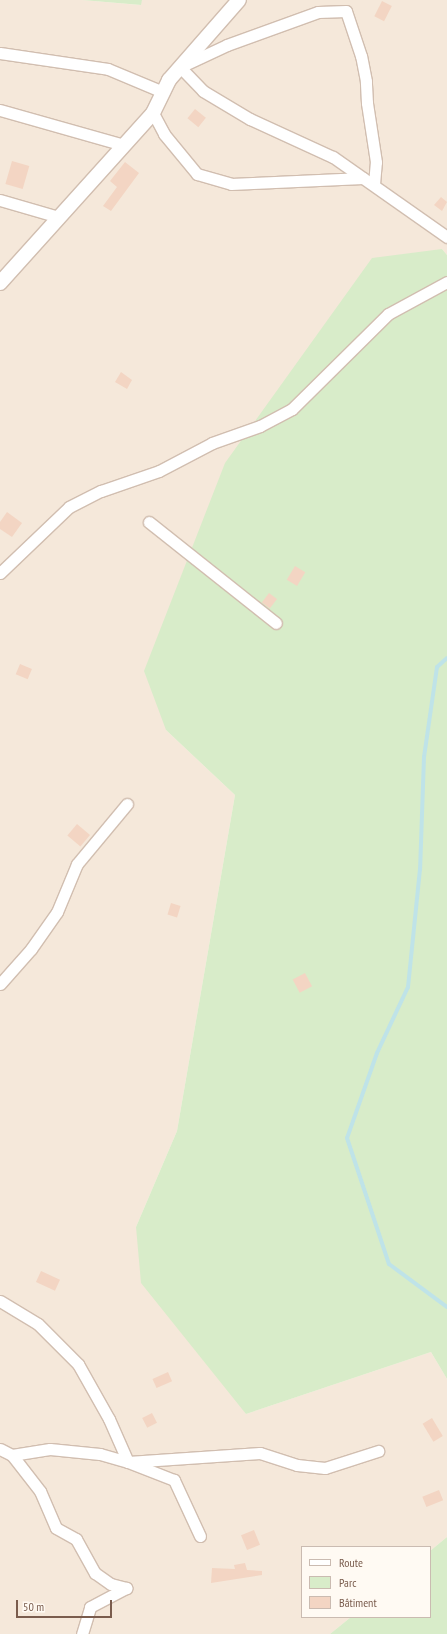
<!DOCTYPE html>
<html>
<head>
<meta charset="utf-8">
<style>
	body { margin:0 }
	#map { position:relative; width:447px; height:1634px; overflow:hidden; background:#fdf6ec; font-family:"PT Sans Narrow",sans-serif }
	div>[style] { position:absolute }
	.residential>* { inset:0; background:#f5e8da }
	.green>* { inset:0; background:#d8ecc9 }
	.stream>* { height:4px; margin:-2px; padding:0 2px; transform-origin:2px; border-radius:2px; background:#bfe3e8 }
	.building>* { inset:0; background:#f3d5c3; transform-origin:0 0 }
	.roads { filter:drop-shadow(1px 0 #d1beb0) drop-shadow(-1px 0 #d1beb0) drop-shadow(0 1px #d1beb0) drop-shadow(0 -1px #d1beb0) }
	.minor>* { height:11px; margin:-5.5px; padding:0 5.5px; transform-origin:5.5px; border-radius:5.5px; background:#fff }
	.tertiary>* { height:14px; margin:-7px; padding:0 7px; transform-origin:7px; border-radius:7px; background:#fff }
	span { translate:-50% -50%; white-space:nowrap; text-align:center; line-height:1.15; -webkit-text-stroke:4px #fffaf3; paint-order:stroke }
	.legend { position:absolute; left:301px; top:1546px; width:130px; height:72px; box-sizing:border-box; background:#fffaf3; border:1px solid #cabbb1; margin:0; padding:5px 7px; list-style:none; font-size:12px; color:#7a5c4d }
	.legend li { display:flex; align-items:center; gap:8px; height:20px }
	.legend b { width:20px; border:1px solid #cabbb1 }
	.scale { position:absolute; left:16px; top:1600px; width:96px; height:18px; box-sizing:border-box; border:2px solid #7a5c4d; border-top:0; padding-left:5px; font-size:12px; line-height:14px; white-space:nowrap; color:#7a5c4d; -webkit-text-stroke:3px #fffaf3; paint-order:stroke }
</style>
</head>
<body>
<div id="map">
	<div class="residential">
		<i style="clip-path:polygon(0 0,82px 0,140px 5px,142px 0,447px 0,447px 255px,442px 249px,166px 730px,235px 795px,177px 1131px,136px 1227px,246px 1414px,431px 1352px,447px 1379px,447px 1537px,430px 1551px,430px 1547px,302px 1547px,302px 1617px,351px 1617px,330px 1634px,0 1634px)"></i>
	</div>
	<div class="green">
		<i style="clip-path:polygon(82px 0,142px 0,141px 5px)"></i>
		<i style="clip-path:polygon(442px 249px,447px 255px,447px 1379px,431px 1352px,246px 1414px,141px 1283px,136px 1227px,177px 1131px,235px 795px,166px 730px,144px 671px,225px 463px,372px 258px)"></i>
		<i style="clip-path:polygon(447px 1537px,447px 1634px,330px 1634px,351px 1617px,430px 1617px,430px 1551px)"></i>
	</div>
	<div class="stream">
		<i style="left:447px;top:658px;width:13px;rotate:138deg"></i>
		<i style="left:437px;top:667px;width:91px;rotate:98.2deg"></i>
		<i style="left:424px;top:757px;width:112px;rotate:92deg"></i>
		<i style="left:420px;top:869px;width:119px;rotate:95.8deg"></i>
		<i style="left:408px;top:987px;width:73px;rotate:115.2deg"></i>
		<i style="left:377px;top:1053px;width:90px;rotate:109.4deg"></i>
		<i style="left:347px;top:1138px;width:133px;rotate:71.6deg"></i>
		<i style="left:389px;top:1264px;width:72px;rotate:36.6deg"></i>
	</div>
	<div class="building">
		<i style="left:382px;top:1px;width:11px;height:17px;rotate:27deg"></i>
		<i style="left:195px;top:109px;width:14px;height:12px;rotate:39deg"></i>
		<i style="left:12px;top:161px;width:18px;height:24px;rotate:16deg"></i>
		<i style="clip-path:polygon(125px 162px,139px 173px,111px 211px,103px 206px,117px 187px,110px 181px)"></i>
		<i style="clip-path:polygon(441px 197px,447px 202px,442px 211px,434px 205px)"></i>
		<i style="clip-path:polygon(121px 372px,132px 380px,127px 389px,115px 382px)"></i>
		<i style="clip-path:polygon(7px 512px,22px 523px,12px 537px,0 529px,0 522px)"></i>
		<i style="left:295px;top:566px;width:12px;height:16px;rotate:31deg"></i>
		<i style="left:269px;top:593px;width:10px;height:12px;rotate:37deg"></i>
		<i style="left:20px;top:664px;width:13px;height:11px;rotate:23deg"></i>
		<i style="left:77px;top:824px;width:17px;height:15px;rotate:40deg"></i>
		<i style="left:171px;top:903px;width:10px;height:12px;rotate:17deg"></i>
		<i style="left:305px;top:973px;width:15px;height:14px;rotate:62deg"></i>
		<i style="left:41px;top:1271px;width:21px;height:12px;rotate:25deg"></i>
		<i style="left:168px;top:1372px;width:10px;height:17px;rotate:66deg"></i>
		<i style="left:152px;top:1413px;width:11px;height:11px;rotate:63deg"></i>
		<i style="left:432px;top:1418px;width:21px;height:11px;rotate:59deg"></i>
		<i style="left:439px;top:1490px;width:11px;height:18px;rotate:68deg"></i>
		<i style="left:254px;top:1530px;width:16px;height:14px;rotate:68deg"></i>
		<i style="clip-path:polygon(245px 1563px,247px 1570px,262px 1571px,262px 1575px,211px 1583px,212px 1568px,235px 1569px,234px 1565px)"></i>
	</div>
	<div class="roads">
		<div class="minor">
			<i style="left:0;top:53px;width:109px;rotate:8.4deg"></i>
			<i style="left:108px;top:69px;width:60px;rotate:22.7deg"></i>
			<i style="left:0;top:110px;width:129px;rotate:15.8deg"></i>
			<i style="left:153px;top:113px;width:24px;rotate:62deg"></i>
			<i style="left:164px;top:134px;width:52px;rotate:50.5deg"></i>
			<i style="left:197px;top:174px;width:35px;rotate:16deg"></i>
			<i style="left:231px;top:184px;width:132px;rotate:-2.6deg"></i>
			<i style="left:374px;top:184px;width:22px;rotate:-85deg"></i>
			<i style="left:376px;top:162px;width:60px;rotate:-98.7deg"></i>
			<i style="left:367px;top:103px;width:22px;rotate:-93deg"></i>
			<i style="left:366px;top:81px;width:25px;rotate:-101deg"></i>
			<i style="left:361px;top:56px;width:47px;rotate:-108.4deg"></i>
			<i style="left:346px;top:11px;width:28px;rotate:178deg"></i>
			<i style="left:318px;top:12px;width:97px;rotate:160.1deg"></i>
			<i style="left:227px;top:45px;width:52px;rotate:154.9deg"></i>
			<i style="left:180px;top:67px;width:33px;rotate:46deg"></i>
			<i style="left:203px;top:91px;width:55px;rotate:30.8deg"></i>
			<i style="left:250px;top:119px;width:91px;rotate:24.6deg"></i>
			<i style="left:333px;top:157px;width:139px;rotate:35.1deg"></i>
			<i style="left:0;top:200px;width:61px;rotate:16.1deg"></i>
			<i style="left:149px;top:522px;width:162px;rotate:38.5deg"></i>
			<i style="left:0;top:573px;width:95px;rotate:-43.7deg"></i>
			<i style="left:69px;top:507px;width:36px;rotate:-27deg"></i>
			<i style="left:101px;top:491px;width:61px;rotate:-19deg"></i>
			<i style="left:159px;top:471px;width:60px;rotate:-27.8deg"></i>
			<i style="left:212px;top:443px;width:51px;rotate:-19.5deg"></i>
			<i style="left:260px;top:426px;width:36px;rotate:-28deg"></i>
			<i style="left:292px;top:409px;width:135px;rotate:-44.7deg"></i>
			<i style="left:388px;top:314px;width:67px;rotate:-28.5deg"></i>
			<i style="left:0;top:984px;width:47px;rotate:-48.5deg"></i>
			<i style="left:31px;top:949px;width:45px;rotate:-54.9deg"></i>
			<i style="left:57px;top:912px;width:52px;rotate:-67.4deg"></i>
			<i style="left:77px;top:864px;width:78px;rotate:-50.2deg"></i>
			<i style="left:0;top:1301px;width:44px;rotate:31.2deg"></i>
			<i style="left:38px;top:1324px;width:57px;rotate:45deg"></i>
			<i style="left:78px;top:1364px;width:63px;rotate:60.6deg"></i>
			<i style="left:109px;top:1419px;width:47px;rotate:66.2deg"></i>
			<i style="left:0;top:1449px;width:13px;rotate:27deg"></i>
			<i style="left:12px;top:1455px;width:38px;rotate:-9deg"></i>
			<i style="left:50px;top:1449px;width:50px;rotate:5.7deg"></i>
			<i style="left:100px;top:1454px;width:29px;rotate:16deg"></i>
			<i style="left:12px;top:1455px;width:46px;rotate:52.1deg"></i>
			<i style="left:40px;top:1491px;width:40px;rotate:66.6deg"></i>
			<i style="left:56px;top:1528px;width:23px;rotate:29deg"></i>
			<i style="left:76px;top:1539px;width:39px;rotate:61deg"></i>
			<i style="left:95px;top:1573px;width:19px;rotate:35deg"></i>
			<i style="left:111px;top:1584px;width:16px;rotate:15deg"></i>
			<i style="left:200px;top:1536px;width:62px;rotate:-114.9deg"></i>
			<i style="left:174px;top:1480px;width:49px;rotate:-158.6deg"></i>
			<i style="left:128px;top:1462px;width:132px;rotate:-3.9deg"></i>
			<i style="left:260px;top:1453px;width:39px;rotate:18deg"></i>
			<i style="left:297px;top:1465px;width:28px;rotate:6deg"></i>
			<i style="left:325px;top:1468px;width:56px;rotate:-17.8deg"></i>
			<i style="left:82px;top:1634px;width:28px;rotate:-73deg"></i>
			<i style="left:90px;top:1607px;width:41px;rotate:-27.8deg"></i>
		</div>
		<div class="tertiary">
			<i style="left:0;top:283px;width:229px;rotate:-48deg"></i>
			<i style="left:153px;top:113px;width:37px;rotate:-64deg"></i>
			<i style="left:169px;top:80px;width:106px;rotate:-48.8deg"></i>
		</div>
	</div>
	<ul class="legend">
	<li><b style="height:5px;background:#fff"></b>Route</li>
	<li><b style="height:11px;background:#d8ecc9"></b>Parc</li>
	<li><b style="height:11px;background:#f3d5c3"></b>Bâtiment</li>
	</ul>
	<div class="scale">50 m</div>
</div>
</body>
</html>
